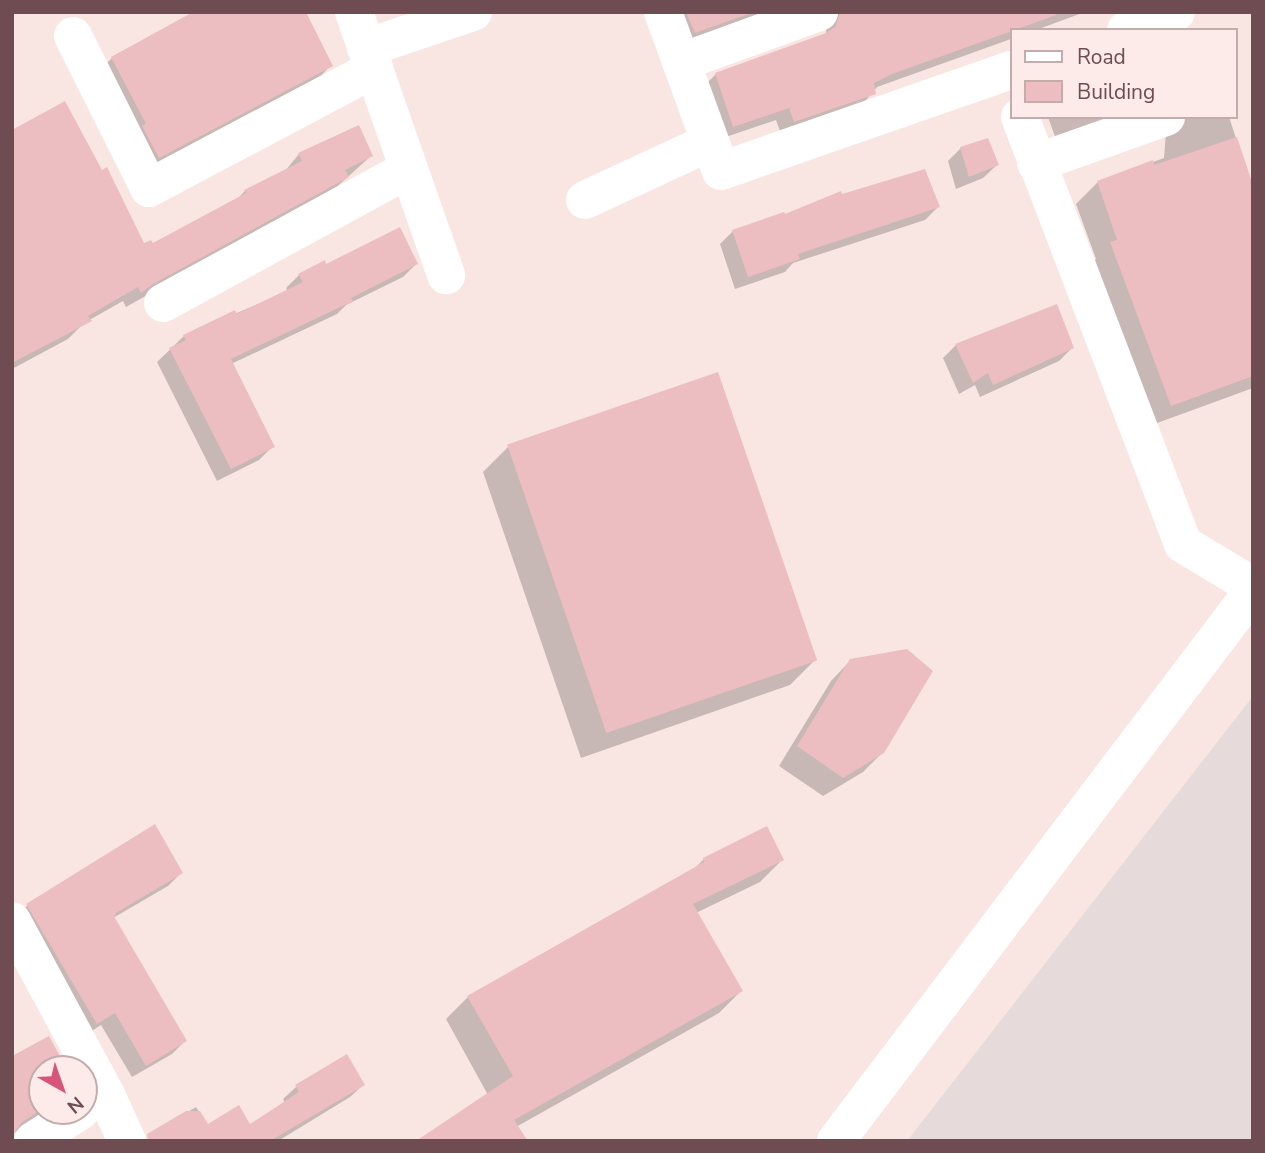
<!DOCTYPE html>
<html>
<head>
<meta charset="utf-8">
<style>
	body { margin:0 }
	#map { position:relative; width:1265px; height:1153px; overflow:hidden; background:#f9e6e3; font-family:"Nunito Sans",sans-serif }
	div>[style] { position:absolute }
	.industrial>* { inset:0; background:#e7dadb }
	.shadow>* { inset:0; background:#0003 }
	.building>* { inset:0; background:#ecbec2; transform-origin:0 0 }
	.minor>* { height:38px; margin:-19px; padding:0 19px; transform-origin:19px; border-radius:19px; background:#fff }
	.tertiary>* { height:38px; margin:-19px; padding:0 19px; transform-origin:19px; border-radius:19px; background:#fff }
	span { translate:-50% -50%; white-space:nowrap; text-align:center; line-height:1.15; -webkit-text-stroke:5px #fdebe9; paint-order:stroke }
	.frame { position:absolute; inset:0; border:14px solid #6e4c51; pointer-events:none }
	.legend { position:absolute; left:1010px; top:28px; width:228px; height:91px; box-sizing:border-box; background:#fdebe9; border:2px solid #c4abac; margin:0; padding:9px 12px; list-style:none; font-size:21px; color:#6e4c51 }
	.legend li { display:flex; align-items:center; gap:14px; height:35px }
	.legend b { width:35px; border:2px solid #c4abac }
	.north { position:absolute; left:28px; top:1055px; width:70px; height:70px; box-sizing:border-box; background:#fdebe9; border:2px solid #c4abac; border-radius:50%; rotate:140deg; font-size:19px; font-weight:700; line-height:28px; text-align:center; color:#6e4c51 }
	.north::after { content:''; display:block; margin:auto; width:24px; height:32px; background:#d75578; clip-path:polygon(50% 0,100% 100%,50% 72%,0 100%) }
</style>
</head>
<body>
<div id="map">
	<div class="industrial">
		<i style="clip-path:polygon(1253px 696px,1253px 1141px,907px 1141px)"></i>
	</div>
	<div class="shadow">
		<i style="clip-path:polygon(680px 12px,774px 12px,682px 45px)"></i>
		<i style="clip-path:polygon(823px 12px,1085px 12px,1036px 30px,1011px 30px,1011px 39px,877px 87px,861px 106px,781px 134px,776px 120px,720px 139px,703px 87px,716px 74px,826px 34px,827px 17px)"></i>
		<i style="clip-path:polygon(112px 58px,331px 65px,318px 79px,145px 170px,99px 71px)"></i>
		<i style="clip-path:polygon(1048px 117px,1138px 117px,1058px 145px)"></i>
		<i style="clip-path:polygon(1154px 117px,1229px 117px,1253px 190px,1253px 388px,1149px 426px,1090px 265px,1096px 259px,1076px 204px,1098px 182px,1164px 158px,1166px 132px)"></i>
		<i style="clip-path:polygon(12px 135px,143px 246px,152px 245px,235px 201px,245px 191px,285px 171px,299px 154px,371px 156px,331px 192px,126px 307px,123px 301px,84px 323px,68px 339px,12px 369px)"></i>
		<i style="clip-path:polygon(961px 148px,997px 165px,983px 178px,956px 189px,948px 161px)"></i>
		<i style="clip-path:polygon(841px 197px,938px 207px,925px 220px,793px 263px,785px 272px,735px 289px,720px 244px,733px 231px)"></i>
		<i style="clip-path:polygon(416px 264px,403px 277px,346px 305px,337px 314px,231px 364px,272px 447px,259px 460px,217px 481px,157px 362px,184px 336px,288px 291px,286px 288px,299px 275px,326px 266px)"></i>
		<i style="clip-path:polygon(1056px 306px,1072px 348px,1059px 361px,980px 397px,975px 385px,959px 394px,943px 358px,956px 345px)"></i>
		<i style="clip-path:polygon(508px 447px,815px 660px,790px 685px,581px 758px,483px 472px)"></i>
		<i style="clip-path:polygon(850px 661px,883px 752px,863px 772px,823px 796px,779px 766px,831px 681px)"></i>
		<i style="clip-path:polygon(154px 827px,181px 873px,168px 886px,113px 918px,185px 1041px,172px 1054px,132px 1077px,101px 1025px,84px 1036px,14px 919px,27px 906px)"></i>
		<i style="clip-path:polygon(704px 859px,782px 860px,760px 882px,696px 913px,741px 991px,719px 1013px,516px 1127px,488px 1095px,446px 1019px,468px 997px,692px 871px)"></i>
		<i style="clip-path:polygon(346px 1056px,363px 1085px,350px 1097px,278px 1141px,148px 1141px,159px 1129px,196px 1107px,208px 1126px,249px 1126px,285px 1103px,283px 1099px,296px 1087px)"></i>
		<i style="clip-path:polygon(12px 1058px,65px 1069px,42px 1069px,42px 1111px,52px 1111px,12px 1134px)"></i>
	</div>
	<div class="building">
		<i style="clip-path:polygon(193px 12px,306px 12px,333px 66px,159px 158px,142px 126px,146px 124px,111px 57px)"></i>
		<i style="clip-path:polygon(686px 12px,754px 12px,695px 33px)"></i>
		<i style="clip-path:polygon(840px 12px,1055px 12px,1056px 15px,892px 74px,874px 83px,876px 94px,794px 122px,789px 108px,733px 127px,715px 73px,826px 33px,836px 26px)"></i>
		<i style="clip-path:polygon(65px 101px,102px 170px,107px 167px,144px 243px,151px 240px,153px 243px,246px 193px,244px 190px,302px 161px,298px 153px,359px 125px,373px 156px,345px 170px,349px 177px,153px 284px,141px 293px,138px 287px,88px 316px,92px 321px,12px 363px,12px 130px)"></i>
		<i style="clip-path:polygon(1237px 137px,1253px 185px,1253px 376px,1171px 406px,1110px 242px,1117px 240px,1097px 181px,1153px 160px,1154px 165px)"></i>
		<i style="clip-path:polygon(988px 138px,999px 165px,969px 177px,960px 147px)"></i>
		<i style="clip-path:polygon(925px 169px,940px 207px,798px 254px,800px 259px,748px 277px,732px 230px,784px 212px,785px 214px,841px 191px,842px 194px)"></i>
		<i style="clip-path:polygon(400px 227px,418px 264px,351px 298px,353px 301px,231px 359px,275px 447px,231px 469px,169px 348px,186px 340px,183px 335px,235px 310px,237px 314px,303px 282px,298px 274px,325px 260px,326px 264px)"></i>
		<i style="clip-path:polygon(1057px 304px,1074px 348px,993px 385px,988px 373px,973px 383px,955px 344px)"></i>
		<i style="left:718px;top:372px;width:305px;height:223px;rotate:71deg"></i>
		<i style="clip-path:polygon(907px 649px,933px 671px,884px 753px,843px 778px,797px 746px,850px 659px)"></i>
		<i style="clip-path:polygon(155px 824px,183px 873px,116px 913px,115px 918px,187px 1041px,146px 1066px,115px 1013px,97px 1024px,26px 904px)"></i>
		<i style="clip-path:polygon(767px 826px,784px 860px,693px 904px,743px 991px,514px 1120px,528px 1141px,416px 1141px,513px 1076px,467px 996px,704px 862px,703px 858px)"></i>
		<i style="clip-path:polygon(49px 1036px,67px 1069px,42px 1069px,42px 1109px,21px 1123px,12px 1137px,12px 1056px)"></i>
		<i style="clip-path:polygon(347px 1054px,365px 1085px,270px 1141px,148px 1141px,147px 1134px,186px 1111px,200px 1111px,208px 1124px,239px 1105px,250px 1124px,299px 1092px,295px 1085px)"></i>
	</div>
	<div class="minor">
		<i style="left:354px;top:12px;width:279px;rotate:70.7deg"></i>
		<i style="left:663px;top:12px;width:169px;rotate:70deg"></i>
		<i style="left:721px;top:171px;width:307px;rotate:-19.2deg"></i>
		<i style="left:1126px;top:30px;width:53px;rotate:-19.8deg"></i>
		<i style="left:73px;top:36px;width:170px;rotate:63.4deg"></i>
		<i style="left:149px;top:188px;width:255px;rotate:-27.9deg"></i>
		<i style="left:366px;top:48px;width:113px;rotate:-18.6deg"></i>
		<i style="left:681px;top:62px;width:147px;rotate:-19.9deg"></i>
		<i style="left:1020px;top:117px;width:457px;rotate:69.1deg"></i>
		<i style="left:1183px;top:544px;width:82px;rotate:31deg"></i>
		<i style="left:1036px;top:163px;width:138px;rotate:-19.5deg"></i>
		<i style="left:585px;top:200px;width:138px;rotate:-24.9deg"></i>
		<i style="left:163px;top:303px;width:280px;rotate:-28.6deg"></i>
		<i style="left:12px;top:921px;width:198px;rotate:61.6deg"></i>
		<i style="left:106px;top:1095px;width:51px;rotate:65.5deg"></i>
		<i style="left:33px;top:1141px;width:56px;rotate:-32.6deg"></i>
	</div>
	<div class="tertiary">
		<i style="left:836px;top:1141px;width:690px;rotate:-52.83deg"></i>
	</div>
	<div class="frame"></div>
	<ul class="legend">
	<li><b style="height:9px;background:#fff"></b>Road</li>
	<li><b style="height:19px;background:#ecbec2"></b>Building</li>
	</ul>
	<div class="north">N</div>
</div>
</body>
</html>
